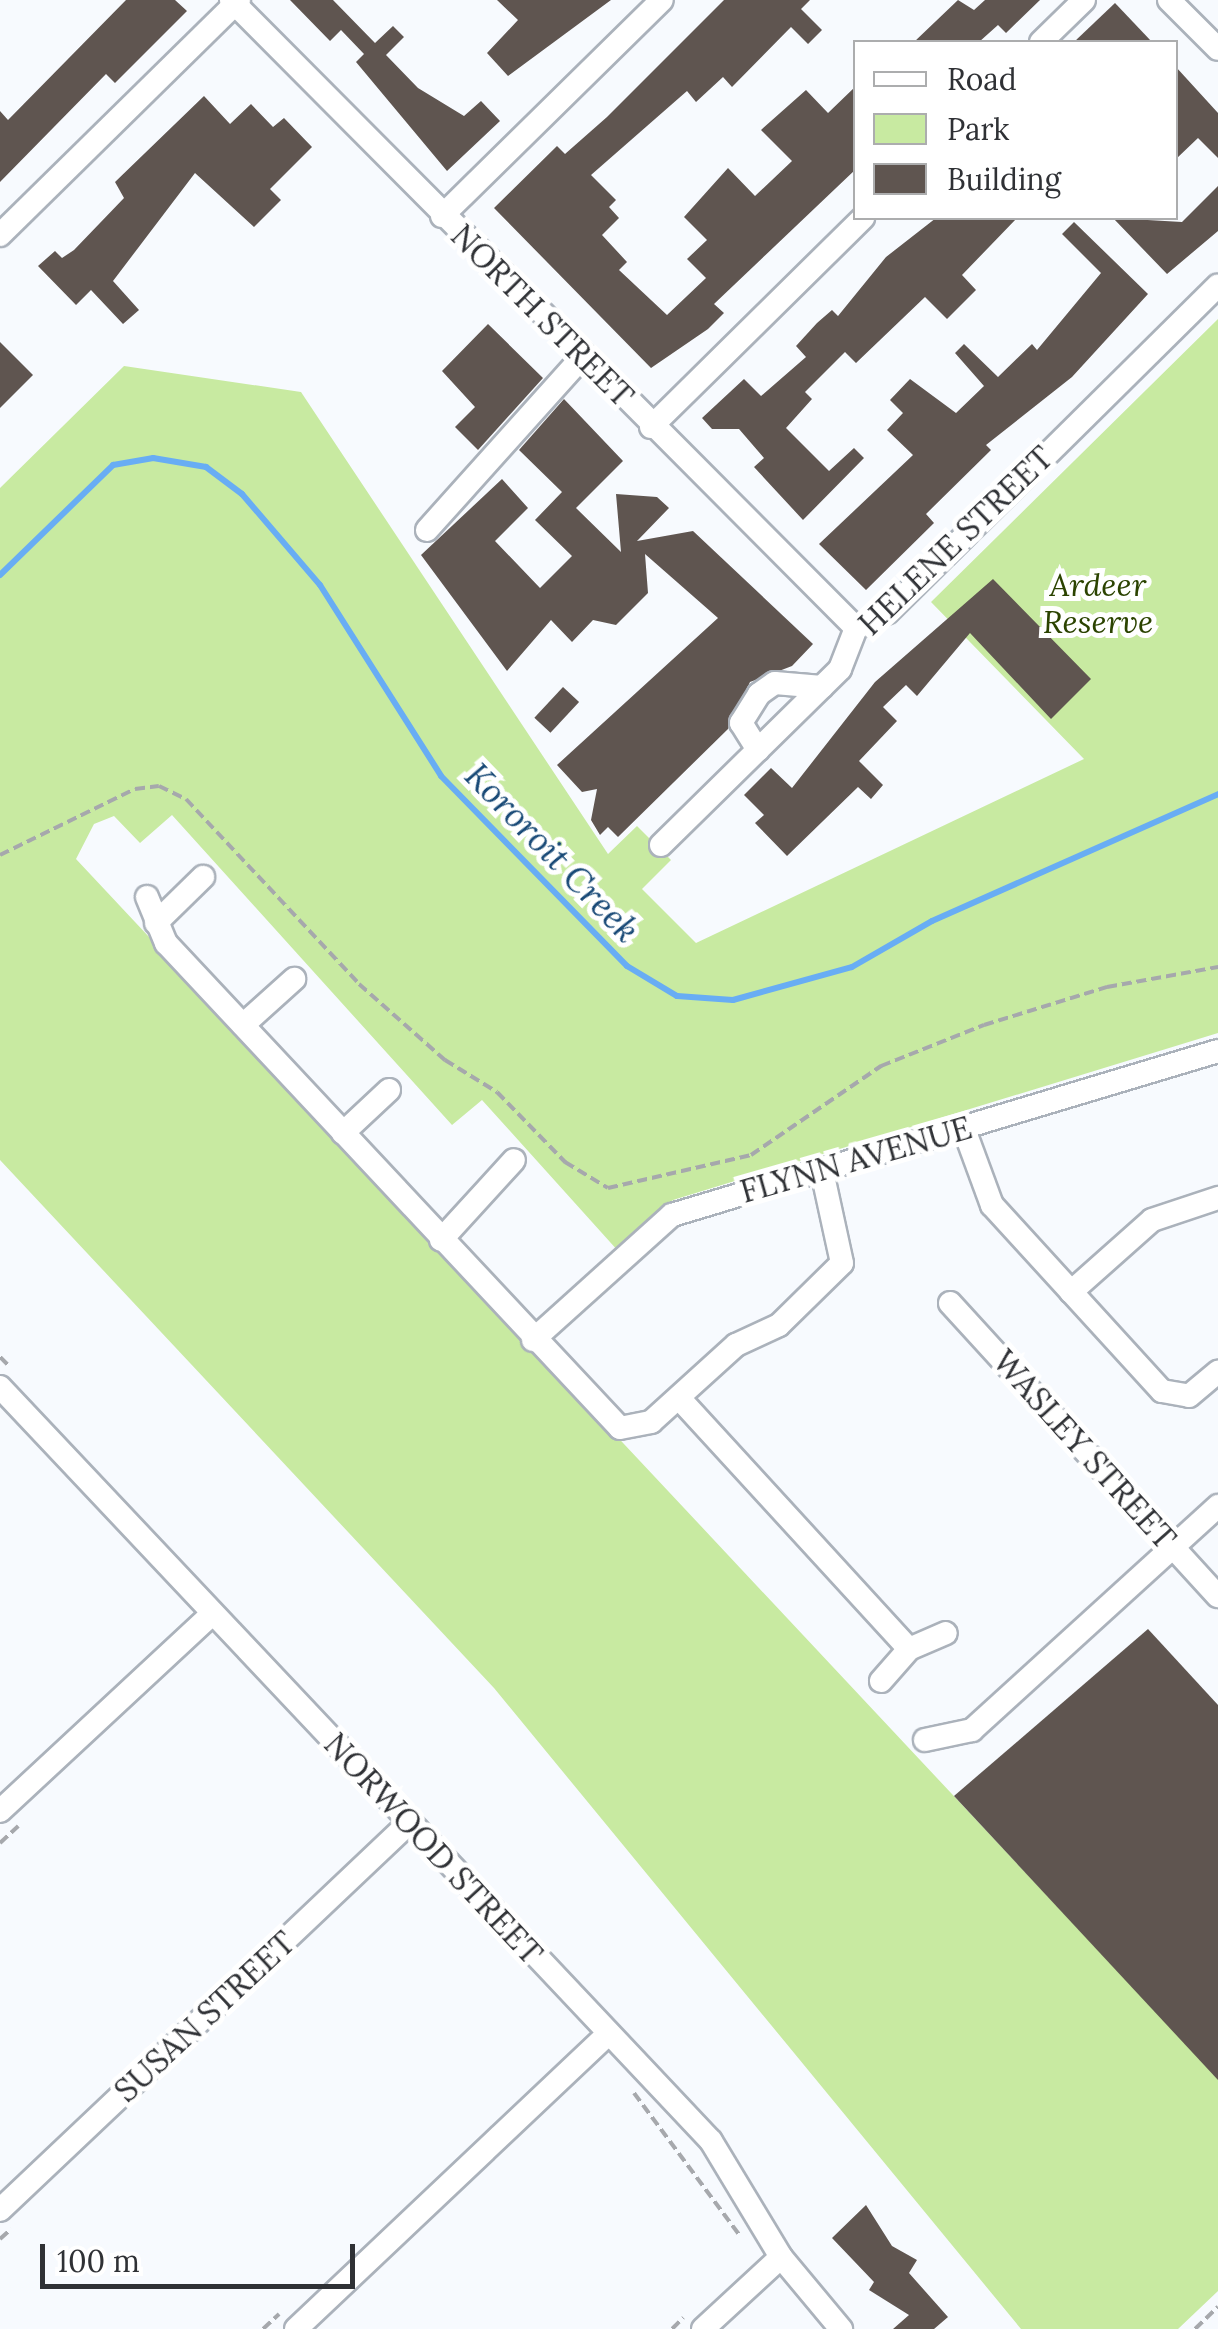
<!DOCTYPE html>
<html>
<head>
<meta charset="utf-8">
<style>
	body { margin:0 }
	#map { position:relative; width:1218px; height:2329px; overflow:hidden; background:#f7fafe; font-family:Lora,serif }
	div>[style] { position:absolute }
	.green>* { inset:0; background:#c8eaa1 }
	.stream>* { height:6px; margin:-3px; padding:0 3px; transform-origin:3px; border-radius:3px; background:#68adf4 }
	.building>* { inset:0; background:#5f5550; transform-origin:0 0 }
	.path>* { height:4px; margin-top:-2px; transform-origin:0; background:repeating-linear-gradient(90deg,#a6a8ac 0 10px,transparent 0 15px) }
	.roads { filter:drop-shadow(2px 0 #abb2bb) drop-shadow(-2px 0 #abb2bb) drop-shadow(0 2px #abb2bb) drop-shadow(0 -2px #abb2bb) }
	.minor>* { height:22px; margin:-11px; padding:0 11px; transform-origin:11px; border-radius:11px; background:#fff }
	span { translate:-50% -50%; white-space:nowrap; text-align:center; line-height:1.15; -webkit-text-stroke:10px #fff; paint-order:stroke }
	.street-label { font-size:32px; color:#2f3135 }
	.park-label { font-size:32px; color:#2b4300; font-style:italic }
	.water-label { font-size:35px; color:#184976; font-style:italic }
	.legend { position:absolute; left:853px; top:40px; width:325px; height:180px; box-sizing:border-box; background:#fff; border:2px solid #acadae; margin:0; padding:12px 18px; list-style:none; font-size:30px; color:#2f3135 }
	.legend li { display:flex; align-items:center; gap:20px; height:50px }
	.legend b { width:50px; border:2px solid #acadae }
	.scale { position:absolute; left:40px; top:2244px; width:315px; height:45px; box-sizing:border-box; border:5px solid #2f3135; border-top:0; padding-left:12px; font-size:30px; line-height:35px; white-space:nowrap; color:#2f3135; -webkit-text-stroke:8px #fff; paint-order:stroke }
</style>
</head>
<body>
<div id="map">
	<div class="green">
		<i style="clip-path:polygon(1218px 319px,1218px 1033px,673px 1200px,619px 1252px,482px 1100px,452px 1125px,172px 815px,140px 843px,114px 816px,94px 824px,76px 859px,1218px 2078px,1218px 2291px,1178px 2329px,1021px 2329px,494px 1688px,0 1160px,0 488px,124px 366px,301px 392px,608px 854px,637px 826px,671px 860px,642px 889px,696px 943px,1084px 759px,931px 602px)"></i>
	</div>
	<div class="stream">
		<i style="left:0;top:575px;width:158px;rotate:-44.2deg"></i>
		<i style="left:113px;top:465px;width:41px;rotate:-9.9deg"></i>
		<i style="left:153px;top:458px;width:54px;rotate:9.6deg"></i>
		<i style="left:206px;top:467px;width:45px;rotate:36.9deg"></i>
		<i style="left:242px;top:494px;width:120px;rotate:49.4deg"></i>
		<i style="left:320px;top:585px;width:226px;rotate:57.6deg"></i>
		<i style="left:441px;top:776px;width:266px;rotate:45.6deg"></i>
		<i style="left:627px;top:966px;width:58px;rotate:31deg"></i>
		<i style="left:677px;top:996px;width:56px;rotate:4.1deg"></i>
		<i style="left:733px;top:1000px;width:123px;rotate:-15.5deg"></i>
		<i style="left:852px;top:967px;width:92px;rotate:-29.9deg"></i>
		<i style="left:932px;top:921px;width:313px;rotate:-23.9deg"></i>
	</div>
	<div class="building">
		<i style="clip-path:polygon(126px 0,175px 0,187px 11px,115px 83px,106px 74px,0 182px,0 111px,8px 120px)"></i>
		<i style="clip-path:polygon(290px 0,333px 0,375px 43px,393px 26px,404px 37px,386px 55px,418px 88px,464px 116px,481px 101px,500px 121px,447px 171px,356px 62px,364px 54px,341px 30px,330px 41px)"></i>
		<i style="clip-path:polygon(497px 0,611px 0,508px 76px,487px 53px,518px 20px)"></i>
		<i style="clip-path:polygon(724px 0,810px 0,801px 9px,822px 30px,808px 44px,791px 27px,732px 87px,723px 77px,696px 102px,687px 91px,591px 175px,616px 200px,609px 207px,619px 218px,602px 235px,627px 262px,619px 270px,667px 315px,706px 278px,687px 259px,707px 240px,684px 217px,728px 168px,755px 196px,792px 161px,761px 130px,806px 90px,828px 113px,856px 86px,856px 169px,714px 304px,724px 313px,708px 329px,651px 368px,494px 208px,557px 146px,565px 154px,607px 117px)"></i>
		<i style="clip-path:polygon(958px 0,974px 10px,985px 0,1040px 0,1006px 33px,998px 25px,979px 42px,914px 42px)"></i>
		<i style="clip-path:polygon(1115px 3px,1152px 42px,1074px 42px)"></i>
		<i style="clip-path:polygon(1176px 67px,1218px 113px,1218px 158px,1198px 138px,1176px 159px)"></i>
		<i style="clip-path:polygon(204px 96px,230px 124px,251px 104px,273px 127px,284px 118px,312px 147px,270px 189px,281px 200px,254px 227px,195px 173px,113px 281px,139px 310px,123px 324px,91px 290px,76px 305px,38px 266px,55px 251px,62px 258px,74px 250px,124px 198px,115px 182px)"></i>
		<i style="clip-path:polygon(1218px 186px,1218px 231px,1167px 274px,1113px 218px,1182px 222px)"></i>
		<i style="clip-path:polygon(936px 218px,1017px 218px,962px 275px,976px 290px,947px 319px,925px 297px,856px 363px,845px 352px,805px 392px,812px 399px,786px 428px,829px 471px,854px 448px,864px 458px,803px 520px,754px 467px,764px 458px,739px 429px,712px 429px,702px 418px,744px 379px,761px 396px,806px 357px,796px 346px,817px 323px,832px 310px,838px 316px,886px 257px)"></i>
		<i style="clip-path:polygon(1074px 222px,1148px 294px,1072px 377px,986px 445px,991px 450px,926px 514px,934px 523px,866px 590px,819px 544px,913px 455px,887px 430px,903px 413px,890px 400px,910px 379px,956px 413px,984px 386px,955px 353px,964px 344px,998px 377px,1032px 344px,1037px 350px,1101px 273px,1062px 234px)"></i>
		<i style="clip-path:polygon(488px 324px,543px 378px,478px 450px,455px 427px,475px 407px,442px 371px)"></i>
		<i style="clip-path:polygon(0 342px,33px 375px,0 408px)"></i>
		<i style="clip-path:polygon(564px 399px,623px 461px,576px 508px,621px 552px,616px 494px,657px 497px,669px 508px,637px 541px,693px 531px,813px 644px,792px 666px,750px 682px,728px 729px,618px 837px,608px 827px,600px 835px,591px 820px,597px 789px,582px 792px,557px 765px,718px 618px,645px 554px,648px 593px,616px 625px,593px 620px,572px 642px,551px 620px,507px 671px,421px 555px,502px 479px,528px 508px,495px 541px,540px 588px,572px 556px,535px 520px,562px 492px,519px 450px)"></i>
		<i style="clip-path:polygon(993px 579px,1091px 679px,1051px 719px,970px 633px,917px 696px,906px 685px,883px 707px,897px 721px,859px 761px,883px 785px,871px 799px,858px 787px,787px 856px,755px 823px,764px 815px,744px 795px,771px 768px,792px 788px,875px 682px)"></i>
		<i style="left:563px;top:687px;width:22px;height:42px;rotate:43deg"></i>
		<i style="clip-path:polygon(1148px 1629px,1218px 1705px,1218px 2080px,954px 1796px)"></i>
		<i style="clip-path:polygon(866px 2205px,892px 2246px,917px 2260px,909px 2273px,948px 2317px,934px 2329px,893px 2329px,909px 2315px,869px 2290px,874px 2282px,832px 2238px)"></i>
	</div>
	<div class="path">
		<i style="left:0;top:855px;width:150px;rotate:-26.1deg"></i>
		<i style="left:135px;top:789px;width:24px;rotate:-7deg"></i>
		<i style="left:159px;top:786px;width:30px;rotate:26deg"></i>
		<i style="left:186px;top:799px;width:253px;rotate:46.9deg"></i>
		<i style="left:359px;top:984px;width:115px;rotate:41.5deg"></i>
		<i style="left:445px;top:1060px;width:61px;rotate:31.6deg"></i>
		<i style="left:497px;top:1092px;width:98px;rotate:45.8deg"></i>
		<i style="left:565px;top:1162px;width:50px;rotate:31.2deg"></i>
		<i style="left:608px;top:1188px;width:147px;rotate:-13deg"></i>
		<i style="left:751px;top:1155px;width:158px;rotate:-34.4deg"></i>
		<i style="left:881px;top:1066px;width:111px;rotate:-21.7deg"></i>
		<i style="left:984px;top:1025px;width:129px;rotate:-17.2deg"></i>
		<i style="left:1107px;top:987px;width:113px;rotate:-10.2deg"></i>
		<i style="left:0;top:1357px;width:11px;rotate:45deg"></i>
		<i style="left:0;top:1843px;width:25px;rotate:-43deg"></i>
		<i style="left:634px;top:2093px;width:179px;rotate:53.4deg"></i>
		<i style="left:0;top:2239px;width:15px;rotate:-42deg"></i>
		<i style="left:263px;top:2329px;width:22px;rotate:-43deg"></i>
		<i style="left:672px;top:2329px;width:16px;rotate:-45deg"></i>
		<i style="left:1195px;top:2329px;width:32px;rotate:-44deg"></i>
	</div>
	<div class="roads">
		<div class="minor">
			<i style="left:231px;top:0;width:886px;rotate:45.14deg"></i>
			<i style="left:1169px;top:0;width:69px;rotate:45deg"></i>
			<i style="left:1041px;top:42px;width:60px;rotate:-44.3deg"></i>
			<i style="left:442px;top:216px;width:308px;rotate:-44.5deg"></i>
			<i style="left:0;top:235px;width:335px;rotate:-44.5deg"></i>
			<i style="left:651px;top:427px;width:298px;rotate:-44.6deg"></i>
			<i style="left:427px;top:530px;width:232px;rotate:-48.1deg"></i>
			<i style="left:758px;top:750px;width:32px;rotate:-122deg"></i>
			<i style="left:741px;top:723px;width:34px;rotate:-58deg"></i>
			<i style="left:759px;top:694px;width:19px;rotate:-35deg"></i>
			<i style="left:775px;top:683px;width:47px;rotate:4.9deg"></i>
			<i style="left:661px;top:845px;width:251px;rotate:-44.5deg"></i>
			<i style="left:840px;top:669px;width:44px;rotate:-68.7deg"></i>
			<i style="left:856px;top:628px;width:36px;rotate:-27deg"></i>
			<i style="left:888px;top:612px;width:464px;rotate:-44.7deg"></i>
			<i style="left:147px;top:897px;width:50px;rotate:67.6deg"></i>
			<i style="left:166px;top:943px;width:664px;rotate:46.89deg"></i>
			<i style="left:620px;top:1428px;width:32px;rotate:-11deg"></i>
			<i style="left:651px;top:1422px;width:115px;rotate:-42.2deg"></i>
			<i style="left:736px;top:1345px;width:47px;rotate:-24.9deg"></i>
			<i style="left:779px;top:1325px;width:88px;rotate:-44.5deg"></i>
			<i style="left:842px;top:1263px;width:94px;rotate:-102.3deg"></i>
			<i style="left:156px;top:923px;width:66px;rotate:-44.4deg"></i>
			<i style="left:243px;top:1025px;width:69px;rotate:-42deg"></i>
			<i style="left:964px;top:1129px;width:81px;rotate:69.8deg"></i>
			<i style="left:992px;top:1205px;width:252px;rotate:47.6deg"></i>
			<i style="left:1162px;top:1391px;width:27px;rotate:10deg"></i>
			<i style="left:1189px;top:1396px;width:38px;rotate:-40deg"></i>
			<i style="left:343px;top:1133px;width:63px;rotate:-43.1deg"></i>
			<i style="left:441px;top:1240px;width:108px;rotate:-47.6deg"></i>
			<i style="left:1071px;top:1292px;width:108px;rotate:-41.6deg"></i>
			<i style="left:1152px;top:1220px;width:70px;rotate:-18.4deg"></i>
			<i style="left:950px;top:1303px;width:397px;rotate:47.6deg"></i>
			<i style="left:533px;top:1340px;width:187px;rotate:-42deg"></i>
			<i style="left:672px;top:1215px;width:570px;rotate:-16.72deg"></i>
			<i style="left:0;top:1387px;width:1036px;rotate:46.68deg"></i>
			<i style="left:711px;top:2141px;width:135px;rotate:58.9deg"></i>
			<i style="left:781px;top:2257px;width:94px;rotate:50.2deg"></i>
			<i style="left:679px;top:1398px;width:340px;rotate:47.5deg"></i>
			<i style="left:881px;top:1681px;width:43px;rotate:-48.8deg"></i>
			<i style="left:909px;top:1649px;width:40px;rotate:-23.4deg"></i>
			<i style="left:925px;top:1740px;width:48px;rotate:-12deg"></i>
			<i style="left:972px;top:1730px;width:333px;rotate:-42.3deg"></i>
			<i style="left:0;top:1811px;width:289px;rotate:-42.9deg"></i>
			<i style="left:0;top:2210px;width:563px;rotate:-43.42deg"></i>
			<i style="left:296px;top:2329px;width:428px;rotate:-43.4deg"></i>
			<i style="left:703px;top:2329px;width:106px;rotate:-42.7deg"></i>
		</div>
	</div>
	<div class="street-label">
		<span style="left:542px;top:316px;rotate:45deg">NORTH STREET</span>
		<span style="left:956px;top:541px;rotate:-44deg">HELENE STREET</span>
		<span style="left:856px;top:1160px;rotate:-16deg">FLYNN AVENUE</span>
		<span style="left:1084px;top:1450px;rotate:48deg">WASLEY STREET</span>
		<span style="left:433px;top:1849px;rotate:47deg">NORWOOD STREET</span>
		<span style="left:205px;top:2017px;rotate:-43deg">SUSAN STREET</span>
	</div>
	<div class="park-label">
		<span style="left:1098px;top:604px">Ardeer<br>Reserve</span>
	</div>
	<div class="water-label">
		<span style="left:552px;top:853px;rotate:46deg">Kororoit Creek</span>
	</div>
	<ul class="legend">
	<li><b style="height:12px;background:#fff"></b>Road</li>
	<li><b style="height:28px;background:#c8eaa1"></b>Park</li>
	<li><b style="height:28px;background:#5f5550"></b>Building</li>
	</ul>
	<div class="scale">100 m</div>
</div>
</body>
</html>
